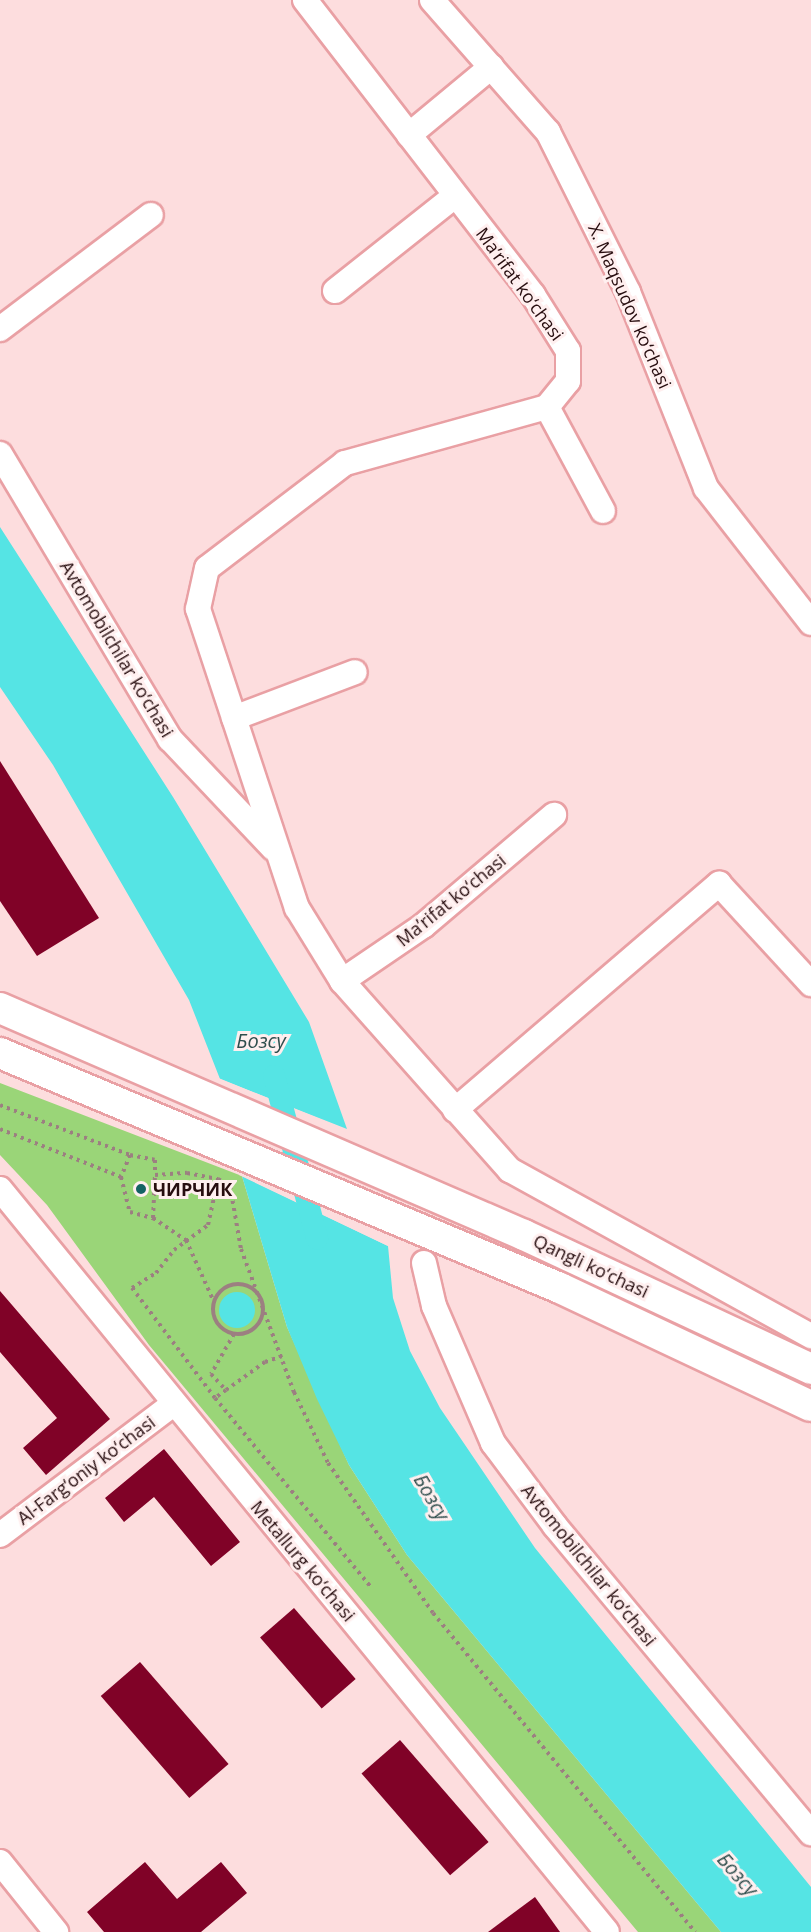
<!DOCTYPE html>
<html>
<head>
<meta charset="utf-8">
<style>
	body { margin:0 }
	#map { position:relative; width:811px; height:1932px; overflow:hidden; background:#fdddde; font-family:"Open Sans",sans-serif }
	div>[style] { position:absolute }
	.green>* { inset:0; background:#9ad578 }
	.water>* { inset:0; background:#55e4e4 }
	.round { border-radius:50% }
	.pier>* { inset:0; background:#fdddde; transform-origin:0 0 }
	.canal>* { height:22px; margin:-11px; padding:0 11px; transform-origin:11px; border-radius:11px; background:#55e4e4 }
	.building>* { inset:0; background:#800227; transform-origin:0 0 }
	.path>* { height:4px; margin-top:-2px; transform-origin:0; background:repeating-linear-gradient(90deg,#9c7f81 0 3px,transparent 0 7.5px) }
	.path>.ring { margin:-2px; padding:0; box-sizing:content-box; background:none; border:4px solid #9c7f81; border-radius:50% }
	.roads { filter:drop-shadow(2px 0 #e9a0a4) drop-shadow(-2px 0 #e9a0a4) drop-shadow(0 2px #e9a0a4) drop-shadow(0 -2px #e9a0a4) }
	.minor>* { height:24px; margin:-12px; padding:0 12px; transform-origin:12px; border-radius:12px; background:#fff }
	.major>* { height:30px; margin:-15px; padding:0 15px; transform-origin:15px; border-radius:15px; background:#fff }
	.dots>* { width:16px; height:16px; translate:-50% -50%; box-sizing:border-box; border:3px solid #ffefef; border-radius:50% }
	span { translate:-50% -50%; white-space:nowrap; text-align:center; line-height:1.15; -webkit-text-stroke:6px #ffefef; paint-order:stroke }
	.street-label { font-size:18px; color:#270d0f }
	.poi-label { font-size:18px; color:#270d0f; font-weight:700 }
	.left { translate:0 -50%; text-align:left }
	.water-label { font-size:20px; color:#2f4e4d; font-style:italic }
</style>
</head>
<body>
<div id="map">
	<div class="green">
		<i style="clip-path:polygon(0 1083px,242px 1176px,287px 1327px,349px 1465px,407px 1555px,721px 1932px,638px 1932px,149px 1345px,47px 1205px,0 1155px)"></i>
	</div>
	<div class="water">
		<i style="clip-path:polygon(0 527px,173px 797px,309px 1022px,347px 1129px,220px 1079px,189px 1000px,53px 765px,0 687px)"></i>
		<i style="clip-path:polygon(242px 1176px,388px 1246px,393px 1298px,410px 1351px,440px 1408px,535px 1548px,811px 1887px,811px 1932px,721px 1932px,407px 1555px,349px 1465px,317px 1399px,287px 1327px)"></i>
		<i class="round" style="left:219px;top:1292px;width:36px;height:36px"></i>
	</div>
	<div class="pier">
		<i style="left:216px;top:1077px;width:141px;height:5px;rotate:22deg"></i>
		<i style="clip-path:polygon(243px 1173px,387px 1243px,388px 1246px,239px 1175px)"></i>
	</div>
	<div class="canal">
		<i style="left:274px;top:1076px;width:168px;rotate:75.1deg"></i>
	</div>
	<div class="building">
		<i style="clip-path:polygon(0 761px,99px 918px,37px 956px,0 901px)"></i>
		<i style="clip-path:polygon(0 1291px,110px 1419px,46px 1475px,23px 1448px,57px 1418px,0 1352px)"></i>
		<i style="clip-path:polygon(164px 1449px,240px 1542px,211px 1566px,154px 1497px,124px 1522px,105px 1498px)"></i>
		<i style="left:294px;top:1608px;width:94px;height:45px;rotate:49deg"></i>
		<i style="left:140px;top:1662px;width:135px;height:52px;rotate:49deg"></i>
		<i style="left:400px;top:1740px;width:135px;height:51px;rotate:49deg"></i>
		<i style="clip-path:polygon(145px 1862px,177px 1899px,221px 1862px,247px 1893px,201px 1932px,104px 1932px,87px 1912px)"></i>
		<i style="clip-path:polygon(535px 1897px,560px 1932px,488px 1932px)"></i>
	</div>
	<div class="path">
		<i style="left:0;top:1105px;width:139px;rotate:21deg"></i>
		<i style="left:130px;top:1155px;width:25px;rotate:11deg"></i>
		<i style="left:155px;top:1160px;width:15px;rotate:90deg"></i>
		<i style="left:155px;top:1175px;width:32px;rotate:-4deg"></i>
		<i style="left:187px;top:1173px;width:32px;rotate:11deg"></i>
		<i style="left:218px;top:1179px;width:14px;rotate:30deg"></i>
		<i style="left:230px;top:1186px;width:64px;rotate:80.1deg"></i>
		<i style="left:241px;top:1249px;width:153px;rotate:69.7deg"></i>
		<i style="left:294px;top:1392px;width:79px;rotate:64.4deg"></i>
		<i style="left:328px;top:1463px;width:183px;rotate:55deg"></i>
		<i style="left:433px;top:1613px;width:413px;rotate:50.6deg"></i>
		<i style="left:0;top:1129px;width:130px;rotate:21.6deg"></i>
		<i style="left:130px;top:1155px;width:24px;rotate:112deg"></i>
		<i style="left:121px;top:1177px;width:36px;rotate:76deg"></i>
		<i style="left:130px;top:1212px;width:24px;rotate:15deg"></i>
		<i style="left:153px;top:1218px;width:40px;rotate:34deg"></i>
		<i style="left:186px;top:1240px;width:68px;rotate:65.7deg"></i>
		<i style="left:153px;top:1218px;width:43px;rotate:-87.3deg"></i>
		<i class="ring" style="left:213px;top:1284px;width:46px;height:46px"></i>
		<i style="left:234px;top:1334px;width:46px;rotate:119.9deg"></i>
		<i style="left:211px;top:1374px;width:22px;rotate:47deg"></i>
		<i style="left:226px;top:1390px;width:14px;rotate:144deg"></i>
		<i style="left:215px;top:1398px;width:245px;rotate:50.5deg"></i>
		<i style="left:226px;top:1390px;width:48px;rotate:-35.7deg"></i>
		<i style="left:265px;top:1362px;width:18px;rotate:-19deg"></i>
		<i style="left:215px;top:1398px;width:138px;rotate:-127deg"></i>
		<i style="left:132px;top:1288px;width:28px;rotate:-32deg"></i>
		<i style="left:156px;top:1273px;width:29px;rotate:-52deg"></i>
		<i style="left:174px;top:1250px;width:42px;rotate:-36.3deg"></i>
		<i style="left:208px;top:1225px;width:47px;rotate:-77.7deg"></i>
	</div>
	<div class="roads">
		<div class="minor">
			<i style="left:305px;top:0;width:373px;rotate:52.3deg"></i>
			<i style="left:533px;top:295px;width:66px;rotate:58deg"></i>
			<i style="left:568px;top:351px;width:30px;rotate:90deg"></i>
			<i style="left:568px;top:381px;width:33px;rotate:129deg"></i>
			<i style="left:547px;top:407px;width:210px;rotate:164.5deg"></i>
			<i style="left:345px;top:463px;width:173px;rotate:142.7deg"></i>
			<i style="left:207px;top:568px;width:42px;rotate:102.4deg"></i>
			<i style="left:198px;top:609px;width:315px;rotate:71.7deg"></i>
			<i style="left:297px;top:908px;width:86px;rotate:58.3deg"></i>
			<i style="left:342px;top:981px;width:253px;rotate:48.4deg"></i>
			<i style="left:510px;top:1170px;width:344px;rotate:28.9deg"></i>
			<i style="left:432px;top:0;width:176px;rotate:48.7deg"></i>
			<i style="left:548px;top:132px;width:179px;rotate:63.4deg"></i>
			<i style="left:628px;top:292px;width:211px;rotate:68.3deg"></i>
			<i style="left:706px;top:488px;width:171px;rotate:52.1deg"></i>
			<i style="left:409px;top:135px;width:107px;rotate:-39.7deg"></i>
			<i style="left:335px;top:291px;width:153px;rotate:-38.4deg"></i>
			<i style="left:0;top:329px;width:189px;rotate:-37.1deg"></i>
			<i style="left:547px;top:407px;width:118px;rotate:61.7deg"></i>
			<i style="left:0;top:454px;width:332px;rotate:59.2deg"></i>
			<i style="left:170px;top:739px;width:150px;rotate:46.6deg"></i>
			<i style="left:234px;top:718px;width:129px;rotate:-20.8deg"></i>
			<i style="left:342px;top:981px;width:98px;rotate:-34.2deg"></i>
			<i style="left:423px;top:926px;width:172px;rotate:-40.3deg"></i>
			<i style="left:455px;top:1110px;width:348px;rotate:-40.6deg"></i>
			<i style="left:719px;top:884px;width:136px;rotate:47.4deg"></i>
			<i style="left:0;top:1189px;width:959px;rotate:50.75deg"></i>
			<i style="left:424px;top:1263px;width:44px;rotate:76.9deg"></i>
			<i style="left:434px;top:1306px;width:149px;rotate:66.7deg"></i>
			<i style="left:493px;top:1443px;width:104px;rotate:53.2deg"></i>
			<i style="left:555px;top:1526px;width:400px;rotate:50.2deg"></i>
			<i style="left:0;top:1535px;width:216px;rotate:-37.1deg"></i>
			<i style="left:0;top:1862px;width:90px;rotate:51.3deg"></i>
		</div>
		<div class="major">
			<i style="left:0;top:1008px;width:571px;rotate:23.42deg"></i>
			<i style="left:524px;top:1235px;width:317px;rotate:25deg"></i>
			<i style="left:0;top:1053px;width:607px;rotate:22.77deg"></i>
			<i style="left:560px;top:1288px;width:277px;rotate:25.2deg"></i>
		</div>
	</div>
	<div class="dots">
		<i style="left:141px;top:1189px;background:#146364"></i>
	</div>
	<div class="street-label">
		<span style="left:520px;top:284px;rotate:54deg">Maʼrifat ko‘chasi</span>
		<span style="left:630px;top:306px;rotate:66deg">X. Maqsudov ko‘chasi</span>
		<span style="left:117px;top:649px;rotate:59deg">Avtomobilchilar ko‘chasi</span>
		<span style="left:451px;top:900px;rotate:-39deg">Maʼrifat ko‘chasi</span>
		<span style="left:591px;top:1266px;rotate:25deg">Qangli ko‘chasi</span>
		<span style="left:86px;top:1470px;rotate:-37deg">Al-Farg‘oniy ko‘chasi</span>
		<span style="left:303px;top:1561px;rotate:50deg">Metallurg ko‘chasi</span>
		<span style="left:589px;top:1565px;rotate:51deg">Avtomobilchilar ko‘chasi</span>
	</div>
	<div class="poi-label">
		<span class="left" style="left:153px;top:1189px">ЧИРЧИК</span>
	</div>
	<div class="water-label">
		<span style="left:261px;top:1040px">Бозсу</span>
		<span style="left:432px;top:1497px;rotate:60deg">Бозсу</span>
		<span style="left:738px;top:1874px;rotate:49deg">Бозсу</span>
	</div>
</div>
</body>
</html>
